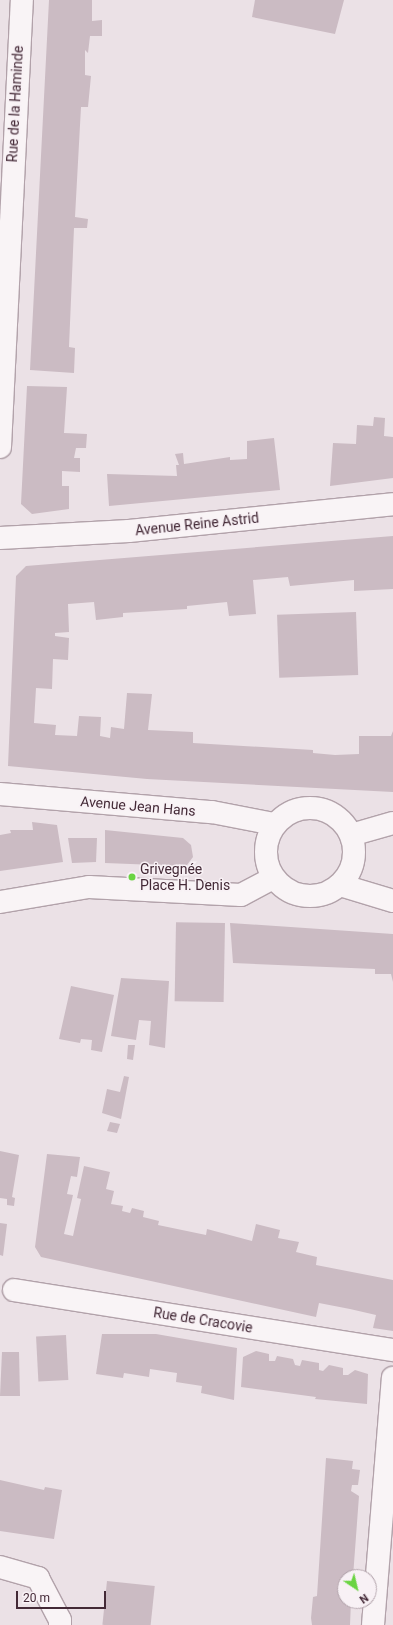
<!DOCTYPE html>
<html>
<head>
<meta charset="utf-8">
<style>
	body { margin:0 }
	#map { position:relative; width:393px; height:1625px; overflow:hidden; background:#ebe1e6; font-family:Roboto,sans-serif }
	div>[style] { position:absolute }
	.building>* { inset:0; background:#cbbbc3; transform-origin:0 0 }
	.roads { filter:drop-shadow(1px 0 #b2a2aa) drop-shadow(-1px 0 #b2a2aa) drop-shadow(0 1px #b2a2aa) drop-shadow(0 -1px #b2a2aa) }
	.minor>* { height:22px; margin:-11px; padding:0 11px; transform-origin:11px; border-radius:11px; background:#f9f4f6 }
	.minor>.ring { margin:-11px; padding:0; box-sizing:content-box; background:none; border:22px solid #f9f4f6; border-radius:50% }
	.dots>* { width:11px; height:11px; translate:-50% -50%; box-sizing:border-box; border:2px solid #f8f1f5; border-radius:50% }
	span { translate:-50% -50%; white-space:nowrap; text-align:center; line-height:1.15; -webkit-text-stroke:3px #f8f1f5; paint-order:stroke }
	.street-label { font-size:14px; color:#432936 }
	.poi-label { font-size:14px; color:#432936 }
	.left { translate:0 -50%; text-align:left }
	.north { position:absolute; left:337px; top:1569px; width:40px; height:40px; box-sizing:border-box; background:#f8f1f5; border:1px solid #b0a1a9; border-radius:50%; rotate:145deg; font-size:11px; font-weight:700; line-height:16px; text-align:center; color:#432936 }
	.north::after { content:''; display:block; margin:auto; width:14px; height:18px; background:#6ad442; clip-path:polygon(50% 0,100% 100%,50% 72%,0 100%) }
	.scale { position:absolute; left:16px; top:1591px; width:90px; height:18px; box-sizing:border-box; border:2px solid #432936; border-top:0; padding-left:5px; font-size:12px; line-height:14px; white-space:nowrap; color:#432936; -webkit-text-stroke:3px #f8f1f5; paint-order:stroke }
</style>
</head>
<body>
<div id="map">
	<div class="building">
		<i style="clip-path:polygon(49px 0,92px 0,92px 21px,102px 20px,102px 36px,90px 36px,88px 53px,85px 50px,85px 75px,91px 76px,88px 107px,81px 107px,75px 217px,88px 219px,87px 228px,74px 228px,69px 347px,75px 348px,74px 373px,30px 370px)"></i>
		<i style="clip-path:polygon(255px 0,344px 0,335px 34px,252px 17px)"></i>
		<i style="clip-path:polygon(27px 386px,67px 387px,64px 433px,87px 434px,86px 448px,76px 448px,74px 458px,80px 458px,80px 472px,62px 471px,62px 486px,69px 486px,69px 509px,32px 514px,21px 504px)"></i>
		<i style="clip-path:polygon(374px 417px,385px 418px,384px 436px,393px 437px,393px 478px,330px 486px,333px 443px,356px 444px,357px 425px,373px 426px)"></i>
		<i style="clip-path:polygon(274px 438px,280px 490px,109px 506px,107px 474px,177px 476px,176px 465px,179px 465px,175px 454px,183px 453px,184px 464px,230px 457px,230px 460px,247px 459px,247px 441px)"></i>
		<i style="clip-path:polygon(393px 536px,393px 589px,354px 591px,354px 580px,290px 586px,288px 577px,253px 580px,256px 614px,229px 616px,227px 602px,187px 606px,187px 609px,123px 613px,123px 617px,96px 620px,94px 602px,68px 604px,69px 632px,55px 633px,55px 636px,69px 638px,68px 660px,53px 659px,52px 689px,36px 688px,34px 723px,56px 725px,55px 735px,77px 736px,79px 716px,101px 717px,100px 736px,110px 738px,111px 727px,124px 729px,127px 693px,152px 694px,148px 730px,193px 732px,193px 743px,313px 750px,313px 753px,335px 755px,359px 754px,359px 736px,391px 736px,393px 731px,393px 792px,147px 779px,8px 766px,16px 576px,26px 566px)"></i>
		<i style="left:356px;top:612px;width:63px;height:79px;rotate:88deg"></i>
		<i style="clip-path:polygon(32px 822px,57px 825px,63px 862px,0 871px,0 835px,11px 833px,10px 830px,33px 830px)"></i>
		<i style="clip-path:polygon(105px 830px,183px 838px,191px 845px,193px 857px,187px 865px,182px 866px,105px 863px)"></i>
		<i style="clip-path:polygon(68px 838px,97px 838px,96px 862px,72px 863px)"></i>
		<i style="left:225px;top:923px;width:79px;height:49px;rotate:91deg"></i>
		<i style="clip-path:polygon(230px 923px,393px 934px,393px 982px,391px 974px,375px 974px,375px 969px,233px 963px)"></i>
		<i style="clip-path:polygon(121px 978px,169px 981px,165px 1048px,149px 1045px,151px 1021px,139px 1020px,136px 1040px,111px 1036px)"></i>
		<i style="clip-path:polygon(71px 986px,114px 995px,102px 1052px,91px 1050px,92px 1040px,81px 1039px,80px 1043px,59px 1039px)"></i>
		<i style="clip-path:polygon(128px 1045px,135px 1045px,133px 1060px,127px 1059px)"></i>
		<i style="clip-path:polygon(124px 1076px,129px 1077px,121px 1119px,102px 1113px,107px 1089px,120px 1092px)"></i>
		<i style="clip-path:polygon(110px 1122px,120px 1124px,117px 1133px,107px 1131px)"></i>
		<i style="clip-path:polygon(0 1151px,19px 1155px,12px 1197px,15px 1198px,14px 1206px,7px 1205px,7px 1199px,0 1198px)"></i>
		<i style="clip-path:polygon(47px 1154px,80px 1157px,77px 1177px,71px 1176px,67px 1194px,73px 1195px,64px 1234px,73px 1236px,81px 1199px,77px 1198px,84px 1166px,110px 1172px,106px 1189px,114px 1191px,111px 1204px,123px 1206px,122px 1211px,130px 1213px,132px 1208px,144px 1211px,143px 1217px,159px 1221px,158px 1225px,206px 1235px,207px 1229px,252px 1241px,256px 1224px,280px 1230px,278px 1238px,299px 1242px,296px 1252px,317px 1257px,316px 1265px,393px 1280px,393px 1331px,373px 1328px,376px 1315px,350px 1309px,319px 1303px,316px 1317px,41px 1257px,35px 1247px)"></i>
		<i style="clip-path:polygon(0 1223px,7px 1224px,3px 1256px,0 1255px)"></i>
		<i style="clip-path:polygon(102px 1334px,156px 1334px,237px 1348px,234px 1400px,201px 1393px,202px 1386px,176px 1382px,177px 1373px,150px 1369px,149px 1377px,124px 1373px,123px 1378px,96px 1374px)"></i>
		<i style="left:66px;top:1335px;width:45px;height:30px;rotate:87deg"></i>
		<i style="clip-path:polygon(256px 1351px,269px 1354px,269px 1361px,275px 1361px,277px 1356px,293px 1359px,295px 1365px,300px 1366px,302px 1360px,319px 1363px,319px 1370px,323px 1371px,329px 1365px,343px 1368px,343px 1375px,348px 1375px,355px 1370px,368px 1374px,367px 1404px,315px 1399px,316px 1397px,241px 1387px,243px 1357px)"></i>
		<i style="clip-path:polygon(2px 1352px,19px 1352px,20px 1396px,0 1396px)"></i>
		<i style="clip-path:polygon(326px 1458px,353px 1461px,352px 1469px,360px 1470px,358px 1485px,352px 1485px,351px 1491px,359px 1496px,353px 1577px,345px 1577px,345px 1601px,351px 1601px,350px 1625px,312px 1625px,311px 1618px,313px 1597px,317px 1596px)"></i>
		<i style="clip-path:polygon(0 1480px,44px 1490px,45px 1487px,62px 1490px,54px 1539px,0 1531px)"></i>
		<i style="left:107px;top:1581px;width:48px;height:44px;rotate:6deg"></i>
	</div>
	<div class="roads">
		<div class="minor">
			<i style="left:0;top:447px;width:448px;rotate:-87.2deg"></i>
			<i style="left:0;top:538px;width:129px;rotate:-3.1deg"></i>
			<i style="left:129px;top:531px;width:265px;rotate:-5.8deg"></i>
			<i style="left:0;top:794px;width:213px;rotate:4.9deg"></i>
			<i style="left:212px;top:812px;width:63px;rotate:11deg"></i>
			<i class="ring" style="left:266px;top:808px;width:66px;height:66px"></i>
			<i style="left:351px;top:835px;width:44px;rotate:-15.9deg"></i>
			<i style="left:340px;top:885px;width:55px;rotate:16.8deg"></i>
			<i style="left:0;top:902px;width:90px;rotate:-9.6deg"></i>
			<i style="left:89px;top:887px;width:152px;rotate:3deg"></i>
			<i style="left:241px;top:895px;width:36px;rotate:-28deg"></i>
			<i style="left:14px;top:1290px;width:384px;rotate:9deg"></i>
			<i style="left:0;top:1567px;width:40px;rotate:16deg"></i>
			<i style="left:38px;top:1578px;width:47px;rotate:62.4deg"></i>
			<i style="left:60px;top:1620px;width:5px;rotate:90deg"></i>
			<i style="left:373px;top:1625px;width:248px;rotate:-85.4deg"></i>
		</div>
	</div>
	<div class="dots">
		<i style="left:132px;top:877px;background:#6ad442"></i>
	</div>
	<div class="street-label">
		<span style="left:15px;top:104px;rotate:-87deg">Rue de la Haminde</span>
		<span style="left:197px;top:524px;rotate:-6deg">Avenue Reine Astrid</span>
		<span style="left:138px;top:806px;rotate:5deg">Avenue Jean Hans</span>
		<span style="left:203px;top:1320px;rotate:9deg">Rue de Cracovie</span>
	</div>
	<div class="poi-label">
		<span class="left" style="left:140px;top:877px">Grivegnée<br>Place H. Denis</span>
	</div>
	<div class="north">N</div>
	<div class="scale">20 m</div>
</div>
</body>
</html>
